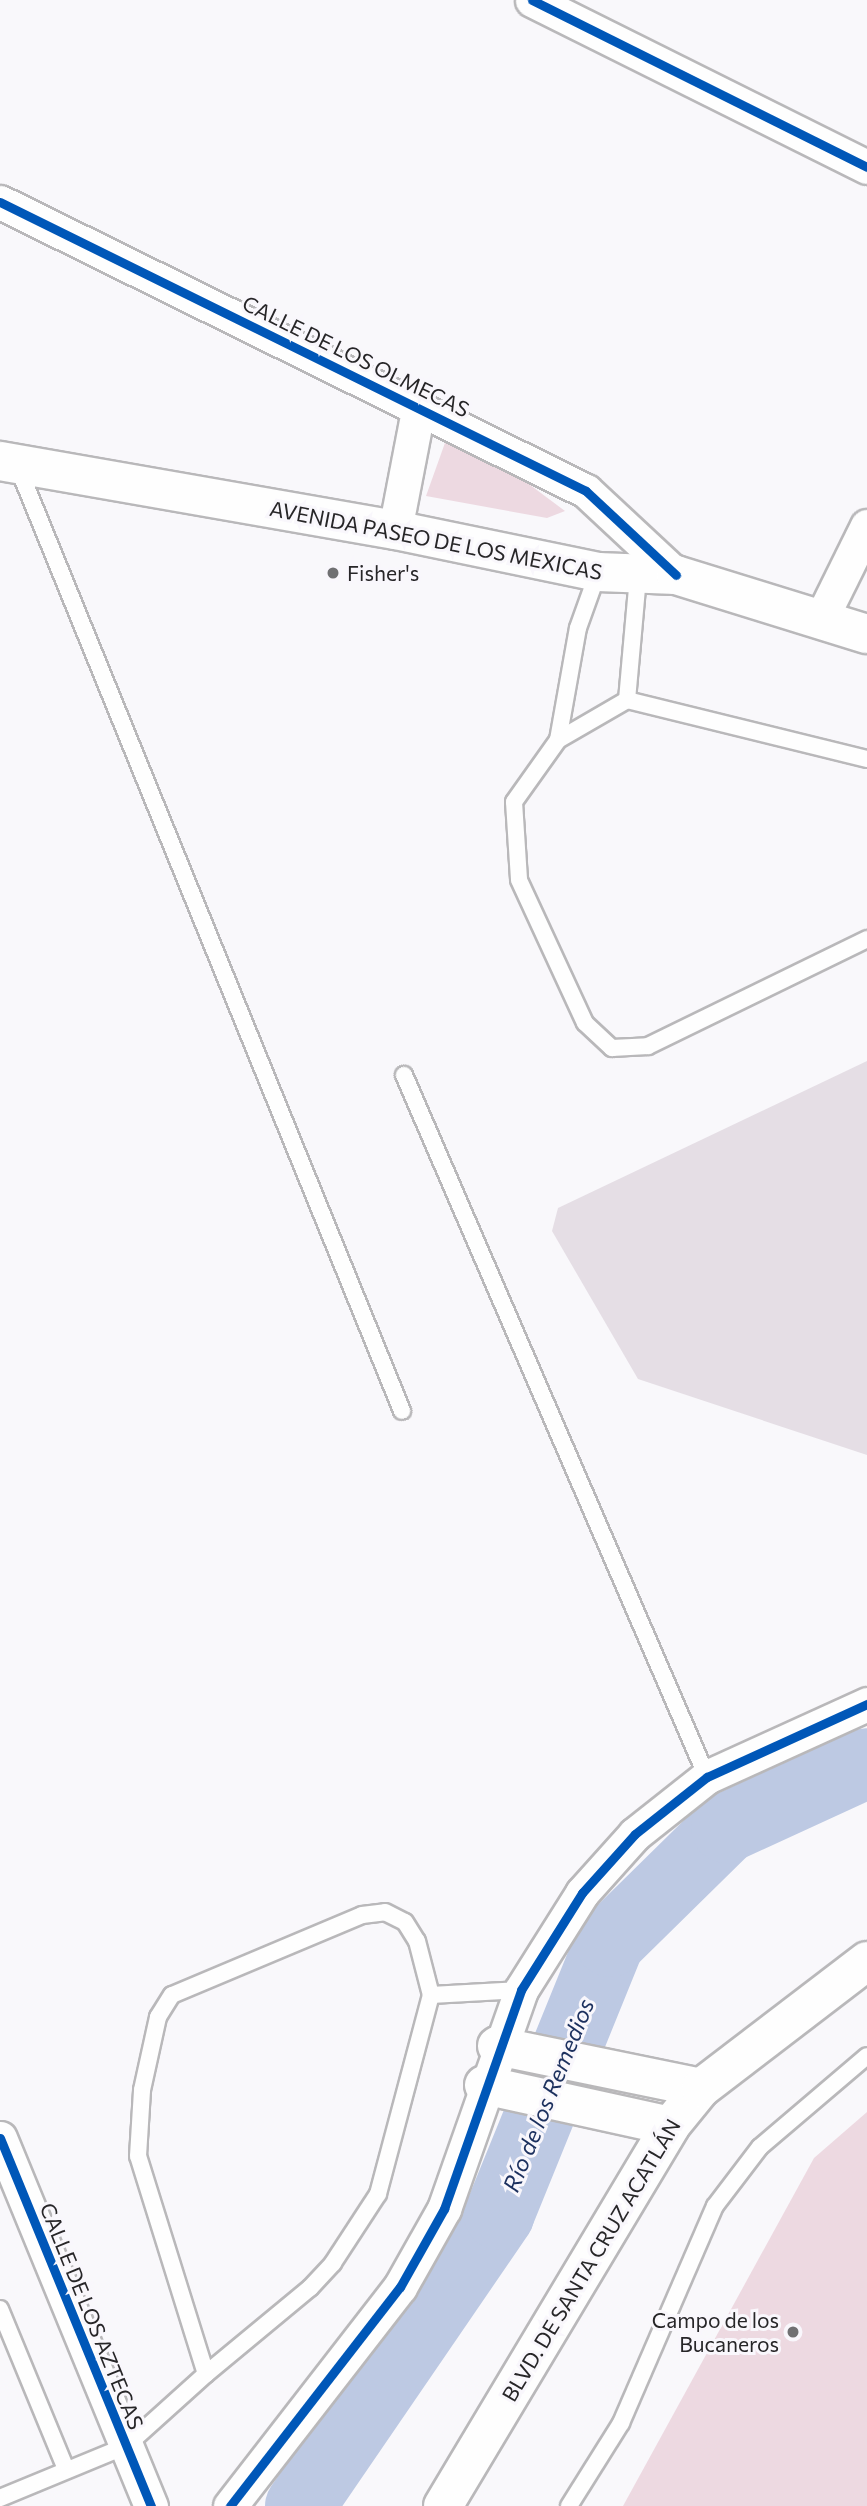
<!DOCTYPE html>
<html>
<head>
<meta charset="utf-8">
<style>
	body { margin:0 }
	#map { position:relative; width:867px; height:2506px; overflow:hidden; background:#f9f8fb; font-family:Commissioner,sans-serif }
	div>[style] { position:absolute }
	.green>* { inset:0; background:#edd9e1 }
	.river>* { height:70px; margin:-35px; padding:0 35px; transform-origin:35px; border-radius:35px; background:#bdc9e3 }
	.building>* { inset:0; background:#e5dee5 }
	.roads { filter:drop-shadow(2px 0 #b9b8ba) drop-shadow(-2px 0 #b9b8ba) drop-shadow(0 2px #b9b8ba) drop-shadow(0 -2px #b9b8ba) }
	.lane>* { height:16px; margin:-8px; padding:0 8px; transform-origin:8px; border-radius:8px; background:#fefefe }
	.street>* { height:33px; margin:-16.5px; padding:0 16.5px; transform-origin:16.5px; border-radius:16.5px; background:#fefefe }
	.secondary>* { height:38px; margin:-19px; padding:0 19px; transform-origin:19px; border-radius:19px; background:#fefefe }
	.cycleway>* { height:9px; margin:-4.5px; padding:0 4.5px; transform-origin:4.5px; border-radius:4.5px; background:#0057b8 }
	.dots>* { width:19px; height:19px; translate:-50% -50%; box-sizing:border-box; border:4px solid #f9f7fc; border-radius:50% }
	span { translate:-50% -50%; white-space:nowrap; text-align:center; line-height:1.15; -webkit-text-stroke:6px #f9f7fc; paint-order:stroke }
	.street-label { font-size:21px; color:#272628 }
	.poi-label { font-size:21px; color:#272628 }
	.left { translate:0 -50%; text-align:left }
	.right { translate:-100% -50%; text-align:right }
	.water-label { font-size:23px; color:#1c305e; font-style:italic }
</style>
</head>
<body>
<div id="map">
	<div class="green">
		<i style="clip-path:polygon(446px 440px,483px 450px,565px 511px,547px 518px,426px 496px)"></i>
		<i style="clip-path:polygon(867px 2112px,867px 2506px,623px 2506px,814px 2158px)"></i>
	</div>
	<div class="river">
		<i style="left:300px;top:2506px;width:353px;rotate:-55.6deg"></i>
		<i style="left:499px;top:2215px;width:295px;rotate:-67.9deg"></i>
		<i style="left:610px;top:1942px;width:163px;rotate:-44.5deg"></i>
		<i style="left:726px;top:1828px;width:155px;rotate:-24.7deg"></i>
	</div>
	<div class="building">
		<i style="clip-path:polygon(867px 1061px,867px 1455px,638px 1379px,552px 1231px,558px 1208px)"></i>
	</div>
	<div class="roads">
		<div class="lane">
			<i style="left:18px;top:467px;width:1019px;rotate:67.86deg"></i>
			<i style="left:627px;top:700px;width:124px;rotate:-84.9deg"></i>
			<i style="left:558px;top:740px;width:114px;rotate:-79.9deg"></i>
			<i style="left:578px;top:628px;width:59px;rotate:-70.3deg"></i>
			<i style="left:867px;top:759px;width:247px;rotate:-166.2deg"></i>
			<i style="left:627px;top:700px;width:80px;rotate:149.9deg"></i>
			<i style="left:558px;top:740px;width:76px;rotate:125.4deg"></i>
			<i style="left:514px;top:802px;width:78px;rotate:86.3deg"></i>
			<i style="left:519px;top:880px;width:157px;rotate:65.2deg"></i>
			<i style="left:585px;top:1023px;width:37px;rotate:43deg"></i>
			<i style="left:612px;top:1048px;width:36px;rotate:-3deg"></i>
			<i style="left:648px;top:1046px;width:244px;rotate:-26deg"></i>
			<i style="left:404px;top:1075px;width:765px;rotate:66.65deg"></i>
			<i style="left:0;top:2309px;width:173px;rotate:67.6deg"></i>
			<i style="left:206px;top:2374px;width:135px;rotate:-39.6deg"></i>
			<i style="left:310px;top:2288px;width:34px;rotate:-47deg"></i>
			<i style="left:333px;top:2263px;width:82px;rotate:-56.9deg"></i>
			<i style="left:378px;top:2194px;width:206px;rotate:-75.1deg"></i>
			<i style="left:0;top:2498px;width:136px;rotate:-22.4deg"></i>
			<i style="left:126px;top:2446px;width:108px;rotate:-42deg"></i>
			<i style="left:206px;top:2374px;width:228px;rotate:-107.3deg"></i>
			<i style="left:138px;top:2156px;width:66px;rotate:-86.5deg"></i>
			<i style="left:142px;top:2090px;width:75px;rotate:-77.6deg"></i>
			<i style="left:158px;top:2017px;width:26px;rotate:-58deg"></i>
			<i style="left:172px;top:1995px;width:206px;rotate:-22.8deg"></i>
			<i style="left:362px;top:1915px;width:23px;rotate:-7deg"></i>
			<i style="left:385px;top:1912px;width:22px;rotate:27deg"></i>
			<i style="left:405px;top:1922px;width:22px;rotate:58deg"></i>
			<i style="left:417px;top:1941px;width:56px;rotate:75.5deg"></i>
			<i style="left:431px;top:1995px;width:90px;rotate:-3.2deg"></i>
			<i style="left:569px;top:2506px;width:98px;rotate:-57.9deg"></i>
			<i style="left:621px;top:2423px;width:236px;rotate:-66.6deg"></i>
			<i style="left:715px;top:2206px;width:74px;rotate:-52.7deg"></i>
			<i style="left:760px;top:2147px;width:140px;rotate:-40.4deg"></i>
		</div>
		<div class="street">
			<i style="left:532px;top:0;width:374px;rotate:26.5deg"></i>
			<i style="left:0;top:202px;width:653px;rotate:26.25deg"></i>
			<i style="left:586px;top:491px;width:123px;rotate:43deg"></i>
			<i style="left:395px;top:530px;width:127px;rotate:-79.1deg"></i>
			<i style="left:820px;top:621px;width:106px;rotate:-63.7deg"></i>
			<i style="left:0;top:2138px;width:398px;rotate:67.7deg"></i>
			<i style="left:230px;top:2506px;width:277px;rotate:-52.2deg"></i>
			<i style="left:400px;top:2287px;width:90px;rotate:-60.6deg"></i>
			<i style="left:444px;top:2209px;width:232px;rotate:-70.6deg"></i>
			<i style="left:521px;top:1990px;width:115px;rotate:-57.8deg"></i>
			<i style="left:582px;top:1893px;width:79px;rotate:-48.1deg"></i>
			<i style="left:635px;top:1834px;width:92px;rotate:-38.4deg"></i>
			<i style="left:707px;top:1777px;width:176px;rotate:-24.5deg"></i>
		</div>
		<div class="secondary">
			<i style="left:0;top:461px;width:401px;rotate:9.9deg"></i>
			<i style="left:395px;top:530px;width:207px;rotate:11.7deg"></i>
			<i style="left:598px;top:572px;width:78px;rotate:2.2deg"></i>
			<i style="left:676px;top:575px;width:200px;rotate:17.2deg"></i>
			<i style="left:497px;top:2046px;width:208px;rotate:11.6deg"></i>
			<i style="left:484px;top:2085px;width:190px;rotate:12.4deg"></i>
			<i style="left:443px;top:2506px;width:443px;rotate:-59.1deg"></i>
			<i style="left:670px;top:2126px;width:49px;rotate:-50.8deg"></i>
			<i style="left:701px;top:2088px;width:209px;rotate:-37.4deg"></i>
		</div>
	</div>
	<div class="cycleway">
		<i style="left:532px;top:0;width:374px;rotate:26.5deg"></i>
		<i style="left:0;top:202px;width:653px;rotate:26.25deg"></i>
		<i style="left:586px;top:491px;width:123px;rotate:43deg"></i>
		<i style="left:0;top:2138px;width:398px;rotate:67.7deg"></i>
		<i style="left:230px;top:2506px;width:277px;rotate:-52.2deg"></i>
		<i style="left:400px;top:2287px;width:90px;rotate:-60.6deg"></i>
		<i style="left:444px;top:2209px;width:232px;rotate:-70.6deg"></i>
		<i style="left:521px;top:1990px;width:115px;rotate:-57.8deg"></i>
		<i style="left:582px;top:1893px;width:79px;rotate:-48.1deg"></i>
		<i style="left:635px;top:1834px;width:92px;rotate:-38.4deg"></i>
		<i style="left:707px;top:1777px;width:176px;rotate:-24.5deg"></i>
	</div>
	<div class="dots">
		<i style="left:333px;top:573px;background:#707072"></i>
		<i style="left:793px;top:2332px;background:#707072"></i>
	</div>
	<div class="street-label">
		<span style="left:356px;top:356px;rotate:26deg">CALLE DE LOS OLMECAS</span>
		<span style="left:436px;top:540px;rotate:11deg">AVENIDA PASEO DE LOS MEXICAS</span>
		<span style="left:591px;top:2260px;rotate:-59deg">BLVD. DE SANTA CRUZ ACATLÁN</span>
		<span style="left:92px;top:2316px;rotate:68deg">CALLE DE LOS AZTECAS</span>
	</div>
	<div class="poi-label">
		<span class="left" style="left:347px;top:573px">Fisher's</span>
		<span class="right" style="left:779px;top:2332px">Campo de los<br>Bucaneros</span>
	</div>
	<div class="water-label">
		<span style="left:548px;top:2095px;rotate:-68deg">Río de los Remedios</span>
	</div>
</div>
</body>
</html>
